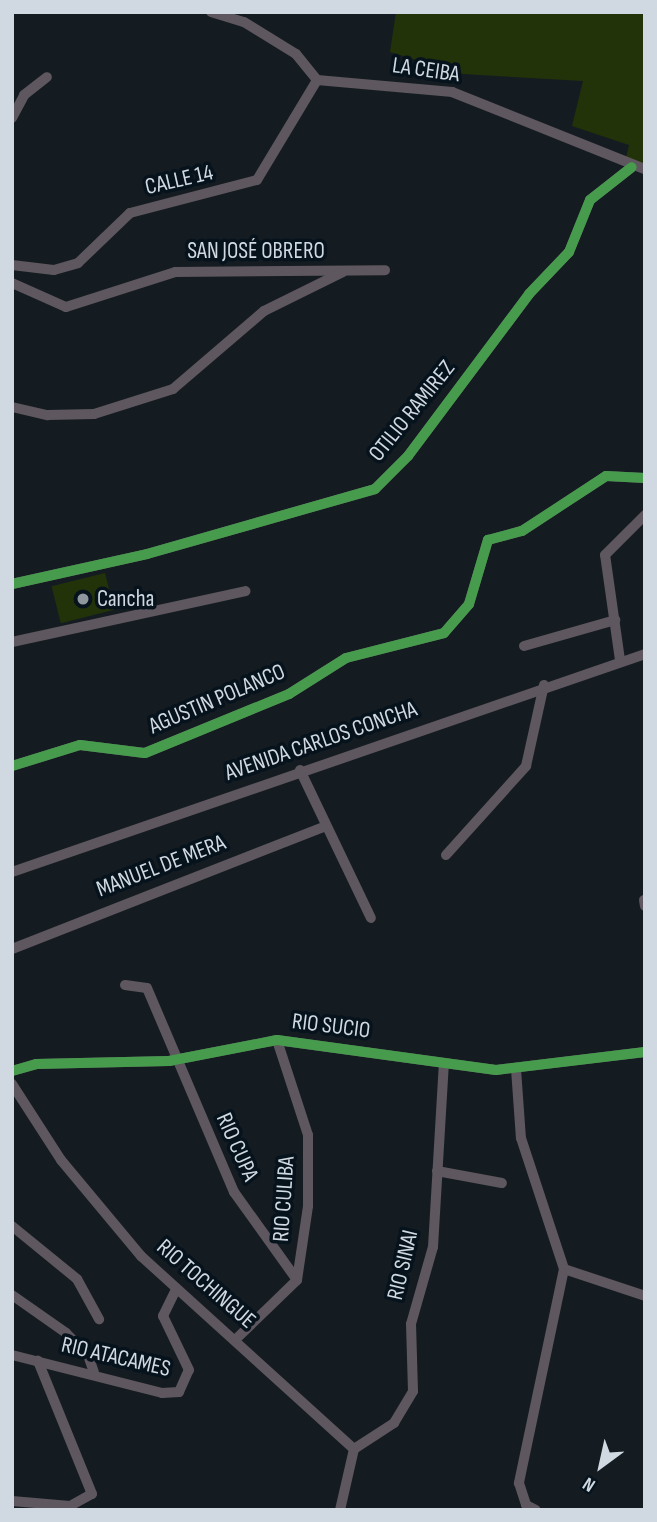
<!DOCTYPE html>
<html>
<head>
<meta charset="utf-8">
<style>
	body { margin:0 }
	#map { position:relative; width:657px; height:1522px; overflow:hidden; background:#151c21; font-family:"Sofia Sans Condensed",sans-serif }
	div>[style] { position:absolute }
	.green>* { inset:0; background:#233309; transform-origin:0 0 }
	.minor>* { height:10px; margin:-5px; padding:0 5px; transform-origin:5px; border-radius:5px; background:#5e575f }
	.cycleway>* { height:10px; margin:-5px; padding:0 5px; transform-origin:5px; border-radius:5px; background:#469c4c }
	.dots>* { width:19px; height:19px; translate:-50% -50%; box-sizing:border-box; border:4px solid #06131d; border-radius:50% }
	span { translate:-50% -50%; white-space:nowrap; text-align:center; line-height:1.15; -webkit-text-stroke:7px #06131d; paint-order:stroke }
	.street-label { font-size:23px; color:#d0d9e1 }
	.poi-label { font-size:23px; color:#d0d9e1 }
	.left { translate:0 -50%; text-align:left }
	.frame { position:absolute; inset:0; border:14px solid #d0d9e1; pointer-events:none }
	.north { position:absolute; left:566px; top:1431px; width:70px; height:70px; -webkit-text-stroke:5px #06131d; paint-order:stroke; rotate:213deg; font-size:19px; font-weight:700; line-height:28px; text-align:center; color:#d0d9e1 }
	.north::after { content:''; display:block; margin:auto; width:24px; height:32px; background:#d0d9e1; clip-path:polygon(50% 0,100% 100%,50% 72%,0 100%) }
</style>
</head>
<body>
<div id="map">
	<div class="green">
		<i style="clip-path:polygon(396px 12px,645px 12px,645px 166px,624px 167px,629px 145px,572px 126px,583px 81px,463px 74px,390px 52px)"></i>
		<i style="left:105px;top:573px;width:38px;height:55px;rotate:76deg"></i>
	</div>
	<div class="minor">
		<i style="left:211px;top:12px;width:34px;rotate:17deg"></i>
		<i style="left:244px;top:22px;width:61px;rotate:31.6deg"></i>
		<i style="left:296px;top:54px;width:33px;rotate:51deg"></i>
		<i style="left:317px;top:80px;width:136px;rotate:5.1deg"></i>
		<i style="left:452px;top:92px;width:208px;rotate:21.8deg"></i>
		<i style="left:12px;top:118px;width:26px;rotate:-62deg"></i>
		<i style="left:24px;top:95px;width:29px;rotate:-38deg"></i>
		<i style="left:12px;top:265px;width:42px;rotate:6.8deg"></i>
		<i style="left:54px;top:270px;width:25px;rotate:-16deg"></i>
		<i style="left:78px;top:263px;width:72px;rotate:-43.9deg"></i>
		<i style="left:130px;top:213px;width:131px;rotate:-14.6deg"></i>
		<i style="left:257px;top:180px;width:117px;rotate:-59deg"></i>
		<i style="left:12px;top:283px;width:59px;rotate:24deg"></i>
		<i style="left:66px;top:307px;width:114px;rotate:-17.8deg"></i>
		<i style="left:175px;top:272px;width:210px;rotate:-0.5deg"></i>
		<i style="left:12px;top:407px;width:37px;rotate:13deg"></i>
		<i style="left:48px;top:415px;width:46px;rotate:-1.2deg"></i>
		<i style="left:94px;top:414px;width:83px;rotate:-17.6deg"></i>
		<i style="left:173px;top:389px;width:120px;rotate:-40.6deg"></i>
		<i style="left:264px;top:311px;width:88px;rotate:-26.3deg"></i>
		<i style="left:12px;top:584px;width:138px;rotate:-12.5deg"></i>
		<i style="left:147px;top:554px;width:237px;rotate:-15.9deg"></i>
		<i style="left:375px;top:489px;width:47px;rotate:-45deg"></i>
		<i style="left:408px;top:456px;width:202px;rotate:-53.2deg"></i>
		<i style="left:529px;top:294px;width:58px;rotate:-46.4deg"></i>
		<i style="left:569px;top:252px;width:56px;rotate:-68deg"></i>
		<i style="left:590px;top:200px;width:53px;rotate:-38.2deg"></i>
		<i style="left:12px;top:642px;width:239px;rotate:-12.3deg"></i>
		<i style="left:524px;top:646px;width:95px;rotate:-15.9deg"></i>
		<i style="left:620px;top:660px;width:106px;rotate:-98.1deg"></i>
		<i style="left:605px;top:555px;width:57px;rotate:-45deg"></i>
		<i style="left:12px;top:766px;width:71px;rotate:-17.2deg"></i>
		<i style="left:80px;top:745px;width:65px;rotate:7deg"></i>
		<i style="left:145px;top:753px;width:156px;rotate:-22.3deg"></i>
		<i style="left:289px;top:694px;width:67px;rotate:-32.3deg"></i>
		<i style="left:346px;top:658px;width:101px;rotate:-14.3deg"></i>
		<i style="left:444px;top:633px;width:38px;rotate:-49deg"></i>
		<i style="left:469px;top:604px;width:67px;rotate:-73.5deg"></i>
		<i style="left:488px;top:540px;width:35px;rotate:-15deg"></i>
		<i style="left:522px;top:531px;width:100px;rotate:-33.2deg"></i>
		<i style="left:606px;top:476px;width:39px;rotate:3deg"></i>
		<i style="left:300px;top:770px;width:164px;rotate:64.4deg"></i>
		<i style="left:446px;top:855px;width:120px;rotate:-48deg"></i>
		<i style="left:526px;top:766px;width:83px;rotate:-77.5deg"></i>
		<i style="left:12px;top:872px;width:669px;rotate:-19deg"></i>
		<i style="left:644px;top:900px;width:6px;rotate:81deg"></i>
		<i style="left:12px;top:949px;width:337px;rotate:-21.4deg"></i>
		<i style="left:125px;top:985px;width:22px;rotate:8deg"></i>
		<i style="left:147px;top:988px;width:222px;rotate:66.9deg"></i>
		<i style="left:234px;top:1192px;width:108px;rotate:54.4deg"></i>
		<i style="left:516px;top:1069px;width:69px;rotate:85.9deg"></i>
		<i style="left:521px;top:1138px;width:138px;rotate:71.8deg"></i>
		<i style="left:564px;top:1269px;width:219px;rotate:101.9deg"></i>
		<i style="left:519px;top:1483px;width:23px;rotate:72deg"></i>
		<i style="left:526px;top:1505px;width:11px;rotate:27deg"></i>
		<i style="left:12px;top:1071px;width:25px;rotate:-16deg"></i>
		<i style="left:36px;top:1064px;width:133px;rotate:-1.3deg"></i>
		<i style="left:169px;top:1061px;width:110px;rotate:-11deg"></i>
		<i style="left:277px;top:1040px;width:221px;rotate:7.8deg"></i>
		<i style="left:496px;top:1070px;width:150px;rotate:-6.9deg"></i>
		<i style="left:12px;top:1084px;width:90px;rotate:57.2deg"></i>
		<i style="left:61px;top:1160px;width:125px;rotate:50.2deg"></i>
		<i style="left:141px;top:1256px;width:287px;rotate:42.2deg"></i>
		<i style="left:354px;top:1449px;width:63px;rotate:102.9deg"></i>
		<i style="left:437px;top:1171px;width:66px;rotate:10.5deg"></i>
		<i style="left:12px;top:1226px;width:84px;rotate:39.2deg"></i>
		<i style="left:77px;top:1279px;width:46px;rotate:61.2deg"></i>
		<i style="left:564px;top:1269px;width:85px;rotate:18.4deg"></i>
		<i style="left:12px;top:1295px;width:66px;rotate:35.1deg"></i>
		<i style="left:66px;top:1333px;width:31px;rotate:45deg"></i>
		<i style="left:88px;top:1355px;width:18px;rotate:71deg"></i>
		<i style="left:236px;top:1339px;width:85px;rotate:-44deg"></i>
		<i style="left:297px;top:1280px;width:75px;rotate:-81.5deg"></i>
		<i style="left:308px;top:1206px;width:71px;rotate:-90deg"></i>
		<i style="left:308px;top:1135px;width:100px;rotate:-108.1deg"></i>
		<i style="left:12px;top:1355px;width:155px;rotate:14.2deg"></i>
		<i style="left:162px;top:1393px;width:17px;rotate:-3deg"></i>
		<i style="left:179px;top:1392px;width:24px;rotate:-66deg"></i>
		<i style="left:189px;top:1370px;width:60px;rotate:-115.7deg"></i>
		<i style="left:163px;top:1316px;width:28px;rotate:-64deg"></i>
		<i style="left:354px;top:1449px;width:48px;rotate:-33deg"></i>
		<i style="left:394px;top:1423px;width:37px;rotate:-59deg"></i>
		<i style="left:413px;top:1391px;width:67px;rotate:-91.7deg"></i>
		<i style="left:411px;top:1324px;width:80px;rotate:-74.1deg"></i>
		<i style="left:433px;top:1247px;width:184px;rotate:-86.6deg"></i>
		<i style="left:12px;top:1501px;width:58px;rotate:4.9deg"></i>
		<i style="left:70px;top:1506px;width:25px;rotate:-29deg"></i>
		<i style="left:92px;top:1494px;width:144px;rotate:-112.1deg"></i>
	</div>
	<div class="cycleway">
		<i style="left:12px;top:584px;width:138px;rotate:-12.5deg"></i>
		<i style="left:147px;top:554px;width:237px;rotate:-15.9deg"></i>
		<i style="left:375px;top:489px;width:47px;rotate:-45deg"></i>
		<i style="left:408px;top:456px;width:202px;rotate:-53.2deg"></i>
		<i style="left:529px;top:294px;width:58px;rotate:-46.4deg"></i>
		<i style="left:569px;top:252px;width:56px;rotate:-68deg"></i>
		<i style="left:590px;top:200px;width:53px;rotate:-38.2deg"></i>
		<i style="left:12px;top:766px;width:71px;rotate:-17.2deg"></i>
		<i style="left:80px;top:745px;width:65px;rotate:7deg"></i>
		<i style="left:145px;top:753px;width:156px;rotate:-22.3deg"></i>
		<i style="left:289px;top:694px;width:67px;rotate:-32.3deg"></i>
		<i style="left:346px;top:658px;width:101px;rotate:-14.3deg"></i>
		<i style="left:444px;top:633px;width:38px;rotate:-49deg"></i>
		<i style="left:469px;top:604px;width:67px;rotate:-73.5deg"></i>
		<i style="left:488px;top:540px;width:35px;rotate:-15deg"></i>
		<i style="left:522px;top:531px;width:100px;rotate:-33.2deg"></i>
		<i style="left:606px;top:476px;width:39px;rotate:3deg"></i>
		<i style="left:12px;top:1071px;width:25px;rotate:-16deg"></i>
		<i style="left:36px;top:1064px;width:133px;rotate:-1.3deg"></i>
		<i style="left:169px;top:1061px;width:110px;rotate:-11deg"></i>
		<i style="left:277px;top:1040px;width:221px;rotate:7.8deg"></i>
		<i style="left:496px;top:1070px;width:150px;rotate:-6.9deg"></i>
	</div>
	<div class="dots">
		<i style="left:83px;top:599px;background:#8f979e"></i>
	</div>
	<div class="street-label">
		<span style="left:426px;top:70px;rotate:8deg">LA CEIBA</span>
		<span style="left:179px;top:180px;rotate:-13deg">CALLE 14</span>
		<span style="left:256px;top:251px">SAN JOSÉ OBRERO</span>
		<span style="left:412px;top:411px;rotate:-51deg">OTILIO RAMIREZ</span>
		<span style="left:217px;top:699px;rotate:-23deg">AGUSTIN POLANCO</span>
		<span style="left:321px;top:741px;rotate:-19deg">AVENIDA CARLOS CONCHA</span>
		<span style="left:161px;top:866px;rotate:-21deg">MANUEL DE MERA</span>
		<span style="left:331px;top:1026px;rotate:7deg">RIO SUCIO</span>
		<span style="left:237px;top:1147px;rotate:66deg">RIO CUPA</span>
		<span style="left:284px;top:1199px;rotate:-86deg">RIO CULIBA</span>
		<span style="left:403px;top:1265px;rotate:-77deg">RIO SINAI</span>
		<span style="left:206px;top:1284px;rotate:41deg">RIO TOCHINGUE</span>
		<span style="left:116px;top:1357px;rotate:13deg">RIO ATACAMES</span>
	</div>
	<div class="poi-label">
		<span class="left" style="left:97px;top:599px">Cancha</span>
	</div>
	<div class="frame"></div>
	<div class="north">N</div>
</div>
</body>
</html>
